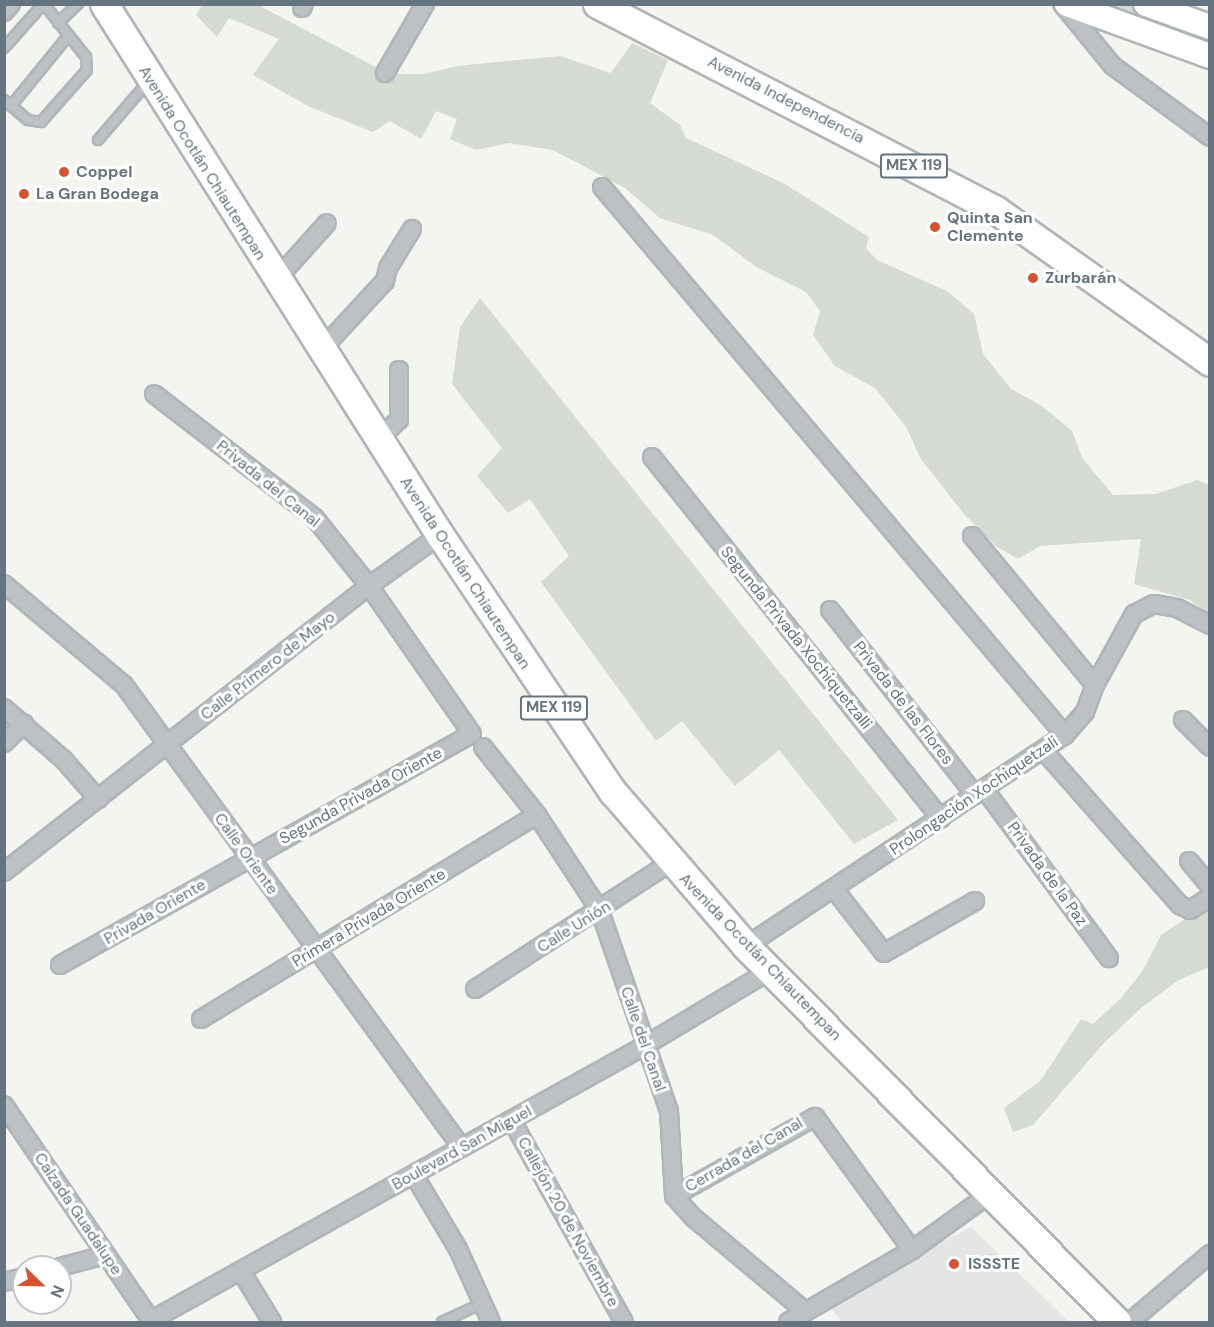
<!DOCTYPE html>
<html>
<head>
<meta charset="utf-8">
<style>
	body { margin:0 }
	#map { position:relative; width:1214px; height:1327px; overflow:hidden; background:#f4f4f0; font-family:"DM Sans",sans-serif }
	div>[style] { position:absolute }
	.built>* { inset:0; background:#e4e5e4 }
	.green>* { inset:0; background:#d5dad2 }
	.roads { filter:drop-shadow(2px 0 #b0b5b8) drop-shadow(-2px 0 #b0b5b8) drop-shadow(0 2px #b0b5b8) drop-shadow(0 -2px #b0b5b8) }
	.service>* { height:8px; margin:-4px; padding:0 4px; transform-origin:4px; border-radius:4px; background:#bdc1c4 }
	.minor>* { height:16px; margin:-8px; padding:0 8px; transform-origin:8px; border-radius:8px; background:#bdc1c4 }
	.secondary>* { height:24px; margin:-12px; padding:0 12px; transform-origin:12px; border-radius:12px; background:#fff }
	.primary>* { height:27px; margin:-13.5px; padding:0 13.5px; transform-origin:13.5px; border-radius:13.5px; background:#fff }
	.dots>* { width:16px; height:16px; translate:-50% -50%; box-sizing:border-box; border:3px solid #fff; border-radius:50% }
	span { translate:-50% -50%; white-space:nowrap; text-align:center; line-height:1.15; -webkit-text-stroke:6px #fff; paint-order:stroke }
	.shield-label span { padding:2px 4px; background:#fff; border:2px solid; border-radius:4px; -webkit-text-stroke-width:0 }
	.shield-label { font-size:15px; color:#65747f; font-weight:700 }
	.street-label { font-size:16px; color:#65747f }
	.poi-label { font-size:16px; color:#65747f; font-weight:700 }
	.left { translate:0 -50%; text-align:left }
	.frame { position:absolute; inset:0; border:6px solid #65747f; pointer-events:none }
	.north { position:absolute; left:12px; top:1255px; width:60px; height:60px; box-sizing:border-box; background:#fff; border:2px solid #c1c7cc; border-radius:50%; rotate:113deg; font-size:16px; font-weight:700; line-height:24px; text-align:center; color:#65747f }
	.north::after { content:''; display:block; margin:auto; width:21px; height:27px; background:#d5532f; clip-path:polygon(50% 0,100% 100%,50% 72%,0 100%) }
</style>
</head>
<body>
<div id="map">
	<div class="built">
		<i style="clip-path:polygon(971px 1227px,1069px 1322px,841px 1322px,827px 1302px)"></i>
	</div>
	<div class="green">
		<i style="clip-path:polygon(202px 5px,258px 5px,389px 74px,424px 74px,457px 66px,560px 56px,611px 73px,632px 43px,668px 60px,650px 103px,680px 125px,686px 138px,785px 184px,869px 237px,866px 248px,877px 260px,947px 291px,974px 314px,983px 354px,1011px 389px,1042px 406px,1072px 431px,1082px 458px,1113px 495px,1156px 494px,1197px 480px,1209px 485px,1209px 614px,1190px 600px,1134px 584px,1141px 539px,1040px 546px,1018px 559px,997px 547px,964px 514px,921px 459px,906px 427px,875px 388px,835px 366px,813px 335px,820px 311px,806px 292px,758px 268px,713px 235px,660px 218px,625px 188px,553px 150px,509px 143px,476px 150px,450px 139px,457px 119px,436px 111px,421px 139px,390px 121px,373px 132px,310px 107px,253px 75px,279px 39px,229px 18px,217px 37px,196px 15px)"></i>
		<i style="clip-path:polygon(1099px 5px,1137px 5px,1209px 30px,1209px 44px)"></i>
		<i style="clip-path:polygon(480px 298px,898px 820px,854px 844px,779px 750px,735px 786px,682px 721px,656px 741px,541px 582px,569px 556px,530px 499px,508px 513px,477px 476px,502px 448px,452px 384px,460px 327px)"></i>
		<i style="clip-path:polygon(1209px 903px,1209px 967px,1177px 981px,1140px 1009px,1103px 1044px,1033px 1125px,1013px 1132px,1004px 1108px,1041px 1080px,1081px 1019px,1093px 1024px,1120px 999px,1142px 972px,1161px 935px)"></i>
	</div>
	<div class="roads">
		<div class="service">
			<i style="left:58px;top:23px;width:28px;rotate:-44deg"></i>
			<i style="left:4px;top:48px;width:59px;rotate:-48.4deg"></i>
			<i style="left:4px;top:100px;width:31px;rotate:40deg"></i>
			<i style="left:28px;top:120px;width:13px;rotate:9deg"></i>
			<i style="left:41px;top:122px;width:69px;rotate:-48.5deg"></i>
			<i style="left:87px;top:70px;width:13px;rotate:-94deg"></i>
			<i style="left:86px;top:57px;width:68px;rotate:-128.4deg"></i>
			<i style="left:11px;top:106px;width:90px;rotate:-50.8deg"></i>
			<i style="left:98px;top:140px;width:78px;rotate:-49.2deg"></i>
			<i style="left:442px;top:1322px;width:43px;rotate:-24.8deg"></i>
		</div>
		<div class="minor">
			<i style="left:1062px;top:4px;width:80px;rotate:50.6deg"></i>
			<i style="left:1113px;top:66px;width:120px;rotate:36.2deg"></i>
			<i style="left:302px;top:8px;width:4px;rotate:-63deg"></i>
			<i style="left:4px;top:12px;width:11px;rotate:-49deg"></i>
			<i style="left:385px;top:73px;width:80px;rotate:-59.9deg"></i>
			<i style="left:602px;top:187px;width:717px;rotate:49.81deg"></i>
			<i style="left:276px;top:280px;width:76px;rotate:-48.2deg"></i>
			<i style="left:321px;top:350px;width:94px;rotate:-47.2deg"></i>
			<i style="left:385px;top:281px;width:13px;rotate:-77deg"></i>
			<i style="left:388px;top:268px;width:46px;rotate:-58.4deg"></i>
			<i style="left:378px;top:440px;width:29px;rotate:-44deg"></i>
			<i style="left:399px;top:420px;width:50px;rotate:-90deg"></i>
			<i style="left:652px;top:457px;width:463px;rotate:51.4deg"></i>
			<i style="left:972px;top:536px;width:193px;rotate:50.5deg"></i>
			<i style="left:4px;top:584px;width:157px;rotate:40.1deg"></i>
			<i style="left:124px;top:685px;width:573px;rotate:53.87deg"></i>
			<i style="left:830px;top:610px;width:235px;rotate:51.9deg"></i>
			<i style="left:4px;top:708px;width:79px;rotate:40.9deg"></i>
			<i style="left:64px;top:760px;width:52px;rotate:48.9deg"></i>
			<i style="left:1183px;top:720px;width:38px;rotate:45deg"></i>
			<i style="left:4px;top:743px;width:28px;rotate:-44deg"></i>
			<i style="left:483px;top:747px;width:87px;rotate:51.5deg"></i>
			<i style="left:537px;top:815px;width:115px;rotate:56.7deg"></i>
			<i style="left:600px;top:911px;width:212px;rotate:71deg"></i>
			<i style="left:669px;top:1111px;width:85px;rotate:86.6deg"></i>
			<i style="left:674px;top:1196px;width:30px;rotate:48deg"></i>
			<i style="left:694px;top:1218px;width:146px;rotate:40deg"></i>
			<i style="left:1044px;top:751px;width:205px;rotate:48.6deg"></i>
			<i style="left:1180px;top:905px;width:11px;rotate:27deg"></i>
			<i style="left:1190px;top:910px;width:24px;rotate:-33deg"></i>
			<i style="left:985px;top:790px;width:209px;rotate:53.6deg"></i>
			<i style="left:1189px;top:861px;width:33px;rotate:50deg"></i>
			<i style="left:4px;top:872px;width:464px;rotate:-38.1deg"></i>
			<i style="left:369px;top:586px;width:87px;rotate:-35.7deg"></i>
			<i style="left:834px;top:889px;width:81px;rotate:52deg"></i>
			<i style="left:884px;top:953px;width:105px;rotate:-29.7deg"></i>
			<i style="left:746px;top:946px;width:382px;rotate:-33.5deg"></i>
			<i style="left:1065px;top:735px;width:30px;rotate:-49deg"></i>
			<i style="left:1085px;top:712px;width:29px;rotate:-70deg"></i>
			<i style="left:1095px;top:685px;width:81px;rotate:-61.2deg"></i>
			<i style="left:1134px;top:614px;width:22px;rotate:-27deg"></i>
			<i style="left:1154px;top:604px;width:23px;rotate:10deg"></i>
			<i style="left:1177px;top:608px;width:37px;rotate:27deg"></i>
			<i style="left:60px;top:965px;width:472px;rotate:-29.3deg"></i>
			<i style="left:472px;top:734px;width:180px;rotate:-124.8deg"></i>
			<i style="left:369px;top:586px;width:87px;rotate:-128.5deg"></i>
			<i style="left:315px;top:518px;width:203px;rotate:-142.4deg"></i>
			<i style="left:475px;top:989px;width:234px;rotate:-32.9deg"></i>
			<i style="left:201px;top:1019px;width:393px;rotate:-31.3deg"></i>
			<i style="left:4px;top:1105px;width:263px;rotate:55.7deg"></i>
			<i style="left:512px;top:1121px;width:230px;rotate:60.9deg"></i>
			<i style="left:414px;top:1175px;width:86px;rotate:59.3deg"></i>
			<i style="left:458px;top:1249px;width:80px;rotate:65.7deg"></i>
			<i style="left:674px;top:1196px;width:162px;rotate:-29.3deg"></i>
			<i style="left:815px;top:1117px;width:165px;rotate:53.9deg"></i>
			<i style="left:60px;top:1267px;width:47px;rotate:-14.9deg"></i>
			<i style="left:241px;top:1271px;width:60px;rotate:58.7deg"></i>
			<i style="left:4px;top:1282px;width:21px;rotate:-14deg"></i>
			<i style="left:150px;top:1321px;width:565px;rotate:-29.1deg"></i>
			<i style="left:644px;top:1046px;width:148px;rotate:-30.9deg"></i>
			<i style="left:788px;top:1322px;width:143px;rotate:-30.1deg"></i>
			<i style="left:912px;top:1250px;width:97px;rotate:-35.8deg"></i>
			<i style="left:1130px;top:1322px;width:105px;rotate:-40.4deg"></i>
		</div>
		<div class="secondary">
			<i style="left:1067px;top:4px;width:152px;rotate:20deg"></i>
			<i style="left:1146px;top:4px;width:68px;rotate:19.8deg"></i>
		</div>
		<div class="primary">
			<i style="left:104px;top:4px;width:628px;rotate:57.68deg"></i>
			<i style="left:440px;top:535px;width:310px;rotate:56.1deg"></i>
			<i style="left:613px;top:792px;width:203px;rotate:49.2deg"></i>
			<i style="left:746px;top:946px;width:528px;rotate:45.38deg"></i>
			<i style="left:597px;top:4px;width:449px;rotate:27.3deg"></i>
			<i style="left:996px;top:210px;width:262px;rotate:35.4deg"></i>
		</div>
	</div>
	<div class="dots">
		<i style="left:64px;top:172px;background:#d5532f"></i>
		<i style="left:24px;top:194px;background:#d5532f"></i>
		<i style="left:935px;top:227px;background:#d5532f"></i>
		<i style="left:1033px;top:278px;background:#d5532f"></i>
		<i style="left:954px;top:1264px;background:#d5532f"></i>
	</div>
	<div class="shield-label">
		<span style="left:914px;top:166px">MEX 119</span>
		<span style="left:554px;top:708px">MEX 119</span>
	</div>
	<div class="street-label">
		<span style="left:786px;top:100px;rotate:27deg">Avenida Independencia</span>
		<span style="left:202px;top:163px;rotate:58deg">Avenida Ocotlán Chiautempan</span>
		<span style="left:268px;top:484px;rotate:39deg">Privada del Canal</span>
		<span style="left:465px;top:573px;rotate:57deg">Avenida Ocotlán Chiautempan</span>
		<span style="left:796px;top:638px;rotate:51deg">Segunda Privada Xochiquetzalli</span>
		<span style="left:268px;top:666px;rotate:-38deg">Calle Primero de Mayo</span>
		<span style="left:903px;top:703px;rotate:52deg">Privada de las Flores</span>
		<span style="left:361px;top:796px;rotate:-29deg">Segunda Privada Oriente</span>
		<span style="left:974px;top:796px;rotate:-34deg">Prolongación Xochiquetzali</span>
		<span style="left:246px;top:854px;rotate:54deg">Calle Oriente</span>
		<span style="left:1047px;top:874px;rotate:54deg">Privada de la Paz</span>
		<span style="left:155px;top:912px;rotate:-30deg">Privada Oriente</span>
		<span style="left:369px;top:918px;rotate:-31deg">Primera Privada Oriente</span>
		<span style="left:574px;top:927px;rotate:-32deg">Calle Unión</span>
		<span style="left:760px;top:957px;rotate:46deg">Avenida Ocotlán Chiautempan</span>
		<span style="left:643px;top:1039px;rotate:71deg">Calle del Canal</span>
		<span style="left:462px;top:1148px;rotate:-29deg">Boulevard San Miguel</span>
		<span style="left:744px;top:1155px;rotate:-30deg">Cerrada del Canal</span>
		<span style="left:78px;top:1214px;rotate:56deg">Calzada Guadalupe</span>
		<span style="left:568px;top:1222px;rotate:61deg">Callejón 20 de Noviembre</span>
	</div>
	<div class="poi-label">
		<span class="left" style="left:76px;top:172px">Coppel</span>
		<span class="left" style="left:36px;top:194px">La Gran Bodega</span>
		<span class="left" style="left:947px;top:227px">Quinta San<br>Clemente</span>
		<span class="left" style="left:1045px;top:278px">Zurbarán</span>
		<span class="left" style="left:968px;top:1264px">ISSSTE</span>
	</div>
	<div class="frame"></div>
	<div class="north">N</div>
</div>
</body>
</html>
